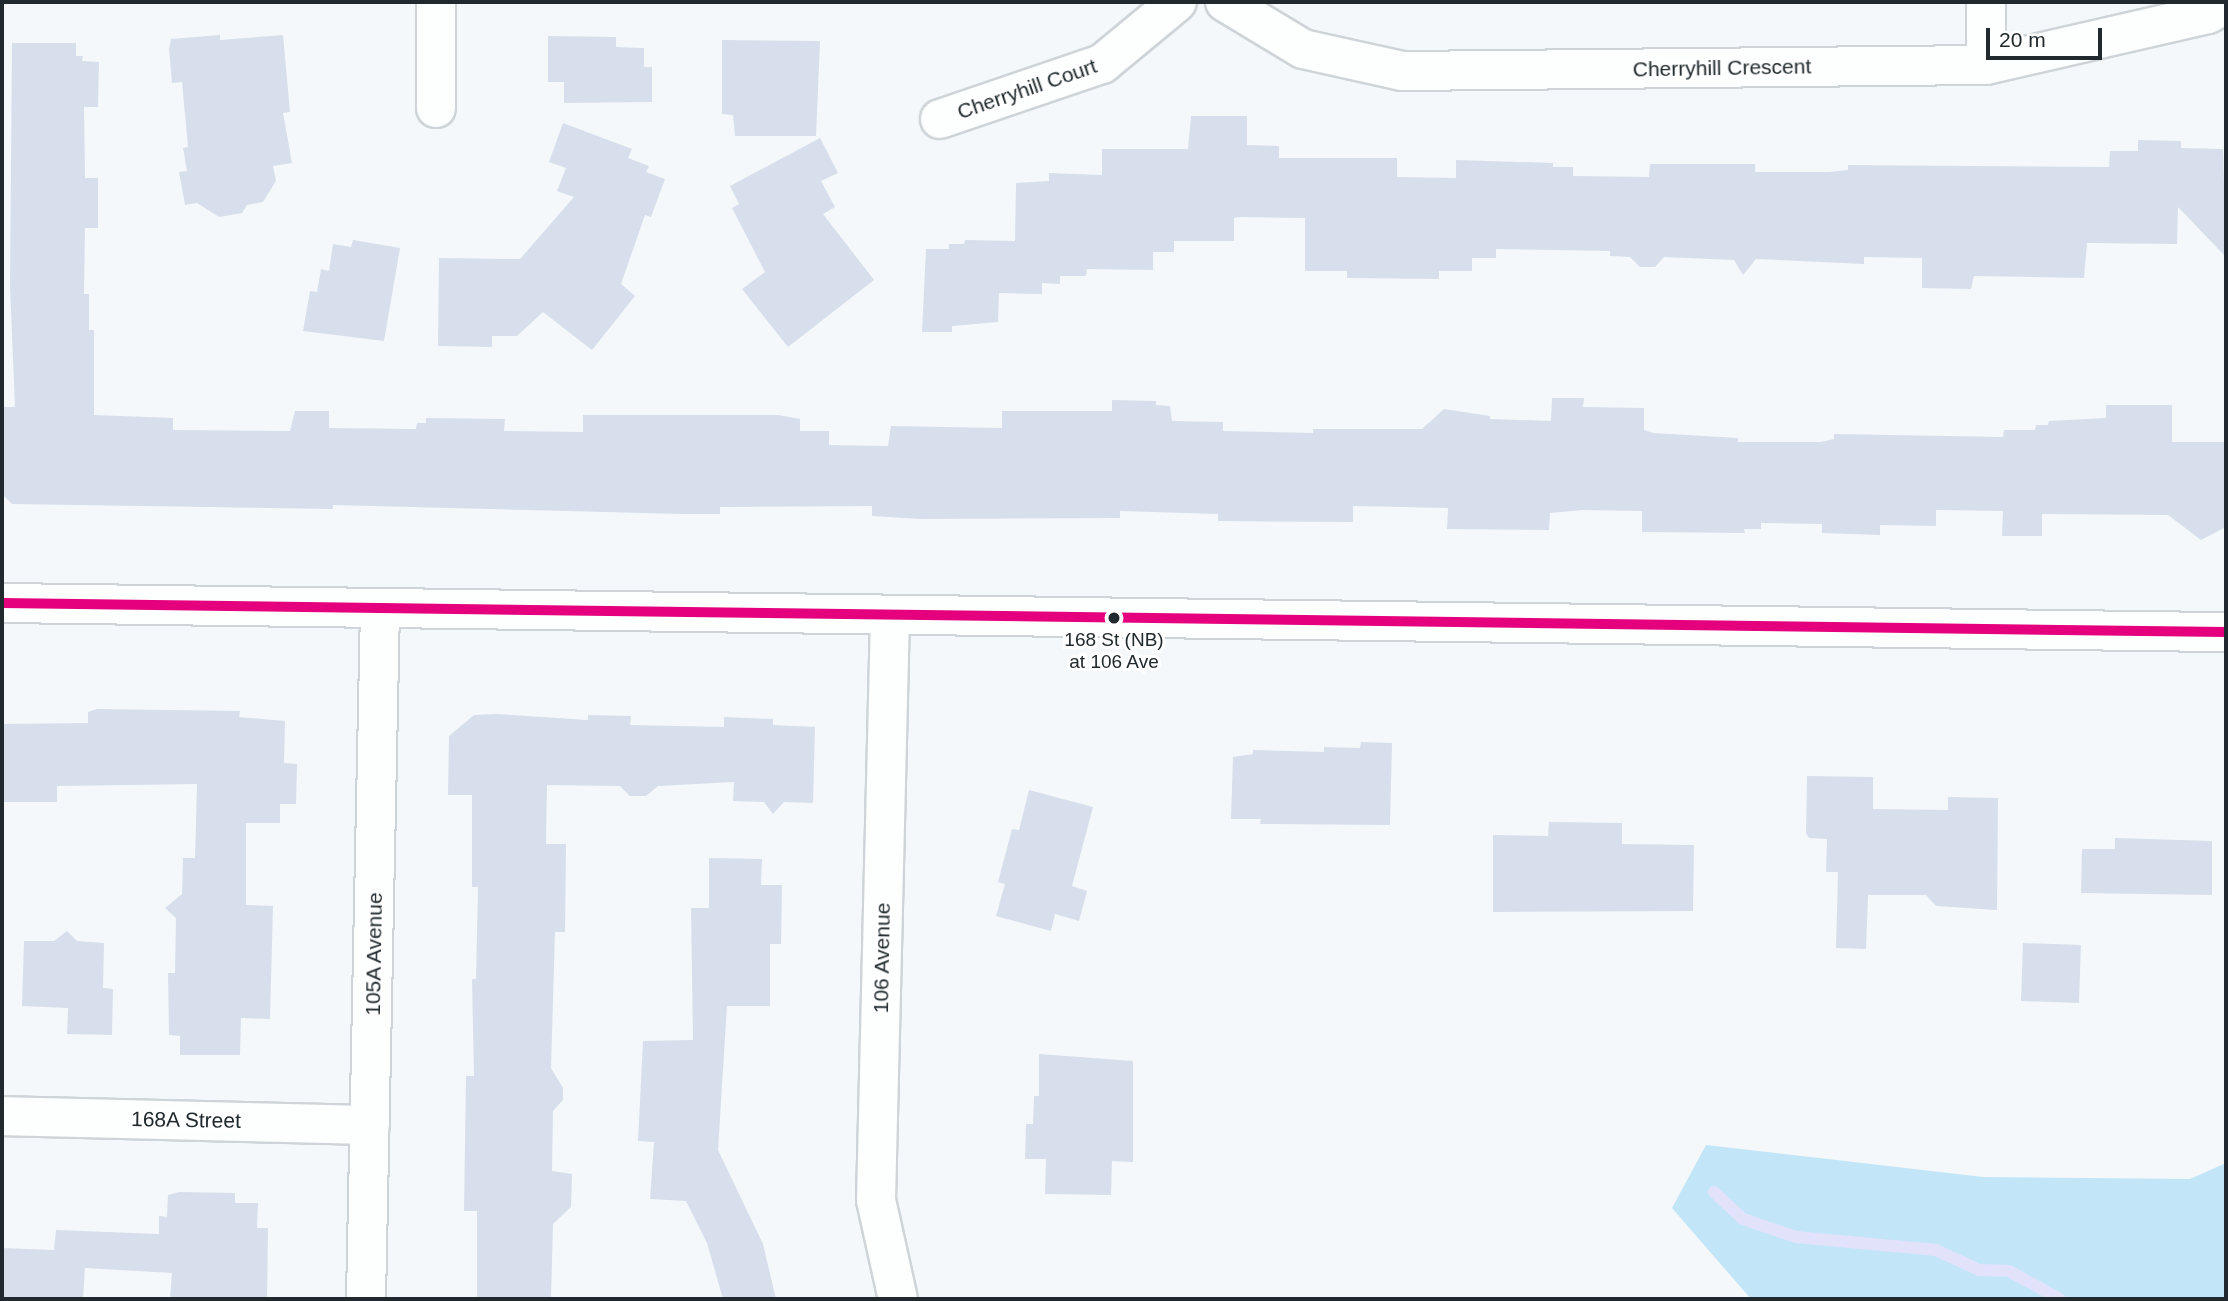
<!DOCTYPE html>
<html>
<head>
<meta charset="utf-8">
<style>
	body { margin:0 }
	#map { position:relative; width:2228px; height:1301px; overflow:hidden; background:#f4f8fa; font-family:Arial,sans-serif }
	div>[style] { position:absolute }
	.green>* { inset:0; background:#c2e5f8 }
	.stream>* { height:12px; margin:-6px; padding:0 6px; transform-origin:6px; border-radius:6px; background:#e2e2fb }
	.building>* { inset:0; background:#d6dfeb; transform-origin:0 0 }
	.roads { filter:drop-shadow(2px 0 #ced4d7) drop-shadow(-2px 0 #ced4d7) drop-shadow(0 2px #ced4d7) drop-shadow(0 -2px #ced4d7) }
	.street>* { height:38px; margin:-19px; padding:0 19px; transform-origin:19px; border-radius:19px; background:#fdfefe }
	.secondary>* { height:38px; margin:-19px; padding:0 19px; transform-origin:19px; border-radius:19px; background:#fdfefe }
	.bus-1>* { height:10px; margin:-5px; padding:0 5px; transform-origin:5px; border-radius:5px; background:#e5007d }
	.dots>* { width:19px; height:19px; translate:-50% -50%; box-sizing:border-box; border:4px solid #fff; border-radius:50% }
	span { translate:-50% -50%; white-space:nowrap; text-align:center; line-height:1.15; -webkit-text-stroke:6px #fff; paint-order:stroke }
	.bus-label { font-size:19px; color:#20292d }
	.street-label { font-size:21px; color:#20292d }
	.frame { position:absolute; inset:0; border:4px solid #20292d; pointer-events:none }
	.scale { position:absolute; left:1986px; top:28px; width:116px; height:32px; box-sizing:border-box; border:4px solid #20292d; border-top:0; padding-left:9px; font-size:21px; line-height:24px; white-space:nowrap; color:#20292d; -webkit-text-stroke:5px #fff; paint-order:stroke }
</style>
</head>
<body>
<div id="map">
	<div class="green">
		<i style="clip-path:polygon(1706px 1145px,1983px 1177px,2190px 1179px,2226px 1163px,2226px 1299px,1751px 1299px,1672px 1208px)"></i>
	</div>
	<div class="stream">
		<i style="left:1714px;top:1192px;width:40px;rotate:43deg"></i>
		<i style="left:1743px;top:1219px;width:56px;rotate:18.8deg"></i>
		<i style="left:1796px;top:1237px;width:141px;rotate:5.3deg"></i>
		<i style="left:1936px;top:1250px;width:47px;rotate:24.9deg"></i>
		<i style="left:1979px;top:1270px;width:30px;rotate:2deg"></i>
		<i style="left:2009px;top:1271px;width:58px;rotate:28.8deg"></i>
	</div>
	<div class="building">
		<i style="clip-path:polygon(220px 35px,220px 40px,283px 35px,290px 112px,283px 113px,292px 163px,273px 166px,276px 181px,263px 202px,247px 205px,242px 213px,219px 217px,197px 203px,185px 205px,179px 172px,187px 171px,183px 148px,188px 147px,182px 82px,172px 83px,169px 49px,171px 39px)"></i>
		<i style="clip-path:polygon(548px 36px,616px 37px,616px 47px,644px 48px,644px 67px,652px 67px,652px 102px,564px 103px,564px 82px,548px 82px)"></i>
		<i style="clip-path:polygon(722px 40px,820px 41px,816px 136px,735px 136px,733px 115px,722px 114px)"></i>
		<i style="clip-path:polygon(12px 43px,76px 43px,76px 56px,83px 56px,82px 61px,99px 62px,98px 107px,84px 107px,85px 178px,98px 178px,98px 228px,85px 228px,84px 294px,89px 294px,89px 330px,94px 330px,94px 415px,173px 418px,173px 430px,290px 431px,295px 411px,329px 411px,329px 428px,416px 429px,417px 423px,426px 423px,426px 418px,505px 419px,504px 431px,583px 432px,583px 415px,778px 415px,800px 419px,800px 431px,829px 431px,829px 445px,888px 446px,891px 426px,1002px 428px,1002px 411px,1112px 411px,1112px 400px,1156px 401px,1156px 405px,1170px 406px,1172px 421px,1223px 422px,1223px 431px,1313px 433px,1313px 429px,1422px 429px,1444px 409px,1490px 416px,1490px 419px,1551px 421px,1552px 398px,1584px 398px,1583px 407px,1644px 408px,1644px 430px,1653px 433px,1738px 438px,1738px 442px,1821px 442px,1834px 439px,1834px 434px,2003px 437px,2004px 430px,2035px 430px,2036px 425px,2048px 425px,2049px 421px,2106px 418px,2106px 405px,2172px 405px,2172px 442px,2226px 442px,2226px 527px,2201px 540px,2168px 515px,2042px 514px,2042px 536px,2002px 536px,2003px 511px,1936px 510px,1936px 526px,1880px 525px,1880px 535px,1822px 533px,1822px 524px,1761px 523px,1761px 529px,1744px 529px,1745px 533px,1642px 532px,1642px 511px,1583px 510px,1550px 513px,1549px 530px,1447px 529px,1448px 508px,1353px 506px,1353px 522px,1218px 521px,1218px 514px,1120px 511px,1120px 518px,921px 519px,872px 516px,872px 506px,720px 507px,720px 514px,682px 514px,333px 505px,333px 509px,12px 504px,2px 494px,2px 407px,15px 407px,10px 287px)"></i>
		<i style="clip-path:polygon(1191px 116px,1247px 116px,1247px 145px,1279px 146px,1279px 158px,1397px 158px,1397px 177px,1456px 178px,1456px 160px,1553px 163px,1553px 167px,1573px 167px,1573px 176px,1649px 177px,1650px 164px,1755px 164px,1755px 172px,1829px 172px,1848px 170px,1848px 165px,2109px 167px,2110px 151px,2138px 151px,2138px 140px,2181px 141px,2181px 148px,2223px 149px,2226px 257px,2178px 207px,2177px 244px,2087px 243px,2084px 278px,1974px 276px,1971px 289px,1922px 288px,1922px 258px,1864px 257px,1864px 264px,1756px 259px,1743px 275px,1734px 260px,1664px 257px,1655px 267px,1640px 267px,1630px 257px,1610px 256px,1610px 251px,1496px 249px,1496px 258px,1472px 258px,1472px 271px,1439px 271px,1439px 279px,1347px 278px,1347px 271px,1305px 271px,1305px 218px,1240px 217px,1234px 218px,1234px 241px,1174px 241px,1174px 252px,1153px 252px,1153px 270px,1087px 269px,1086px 276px,1060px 276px,1060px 284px,1042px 283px,1042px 294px,999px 293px,998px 322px,952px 326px,952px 332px,922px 332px,926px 249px,949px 249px,949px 244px,964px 244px,965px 240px,1015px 241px,1016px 183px,1049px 181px,1049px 173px,1102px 175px,1102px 149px,1188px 149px)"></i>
		<i style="clip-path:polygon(563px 123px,632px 149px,628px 158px,649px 166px,646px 172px,665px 179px,651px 217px,645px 215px,621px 284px,635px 296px,592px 350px,543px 312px,517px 336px,492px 336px,492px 347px,438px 346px,439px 258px,520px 259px,574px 197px,557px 191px,566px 168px,549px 162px)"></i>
		<i style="clip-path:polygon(820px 138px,838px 173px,821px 181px,835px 207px,823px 214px,874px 280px,788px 347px,742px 289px,765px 272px,732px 208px,739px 204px,730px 186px)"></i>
		<i style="clip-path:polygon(353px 240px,400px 248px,384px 341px,303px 331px,310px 291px,317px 292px,321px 269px,329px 271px,333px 244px,351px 247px)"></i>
		<i style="clip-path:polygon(97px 709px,240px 711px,239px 717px,285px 721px,284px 763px,297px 764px,296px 804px,280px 804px,280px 823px,246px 823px,246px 905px,273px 906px,270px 1019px,241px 1018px,240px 1055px,180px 1055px,180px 1036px,169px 1035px,168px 973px,175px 973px,176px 918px,165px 908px,182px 894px,183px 858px,195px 858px,197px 784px,57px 786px,57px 802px,2px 802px,2px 724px,88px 723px,88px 712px)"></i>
		<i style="clip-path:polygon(497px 714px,588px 720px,588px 715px,631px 716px,630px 725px,724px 727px,724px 717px,773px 719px,773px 725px,815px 727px,813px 803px,784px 802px,773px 814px,764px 802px,733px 801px,734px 782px,658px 786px,646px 796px,630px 796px,620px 786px,547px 785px,546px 844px,566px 844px,565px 932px,555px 932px,551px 1068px,563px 1088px,563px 1100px,553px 1111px,552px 1171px,572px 1174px,571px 1207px,553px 1224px,551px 1299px,477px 1299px,477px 1211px,464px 1211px,466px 1076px,474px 1076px,472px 979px,476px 979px,478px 887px,472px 887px,472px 795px,448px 795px,449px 736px,474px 715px)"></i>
		<i style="clip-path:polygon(1361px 742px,1392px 743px,1390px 825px,1260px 824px,1261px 819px,1231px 819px,1233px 757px,1253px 754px,1253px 750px,1324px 752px,1324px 747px,1360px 748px)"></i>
		<i style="clip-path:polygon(1807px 776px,1873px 777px,1873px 809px,1948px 810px,1948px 797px,1998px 798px,1997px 910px,1936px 906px,1926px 895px,1868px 895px,1866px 949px,1836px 948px,1838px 872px,1826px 872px,1827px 839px,1809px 838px,1806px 833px)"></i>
		<i style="clip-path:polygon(1029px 790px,1093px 807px,1072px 886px,1087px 891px,1079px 921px,1055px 914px,1051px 931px,996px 916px,1005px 884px,998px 882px,1012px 829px,1019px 830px)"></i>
		<i style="clip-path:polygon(1549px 822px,1622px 823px,1622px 844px,1694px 845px,1693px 911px,1493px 912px,1493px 835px,1548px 836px)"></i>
		<i style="clip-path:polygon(2115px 838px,2212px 841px,2212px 895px,2081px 893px,2082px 849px,2115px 849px)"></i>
		<i style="clip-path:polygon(709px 858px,762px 859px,761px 885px,782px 885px,781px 944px,770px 944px,770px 1006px,727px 1006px,718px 1150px,763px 1244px,776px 1299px,723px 1299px,707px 1243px,686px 1201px,650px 1199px,654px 1142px,638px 1141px,643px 1041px,693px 1040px,691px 908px,709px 908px)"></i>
		<i style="clip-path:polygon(67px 931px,77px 941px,104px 943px,103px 988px,113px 989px,112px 1035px,67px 1034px,68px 1008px,22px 1006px,24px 941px,54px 941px)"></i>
		<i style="left:2023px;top:943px;width:58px;height:58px;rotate:2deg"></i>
		<i style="clip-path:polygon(1039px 1054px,1133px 1061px,1133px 1162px,1112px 1161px,1111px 1195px,1045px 1194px,1046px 1159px,1025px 1159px,1026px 1124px,1033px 1124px,1034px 1096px,1039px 1096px)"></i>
		<i style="clip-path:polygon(180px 1192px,235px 1193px,235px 1203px,258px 1203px,257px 1228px,268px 1228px,267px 1299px,170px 1299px,172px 1273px,85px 1268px,83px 1299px,2px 1299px,2px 1248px,54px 1250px,56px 1230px,159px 1234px,159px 1216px,167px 1217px,168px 1195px)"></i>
	</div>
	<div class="roads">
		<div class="street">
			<i style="left:1225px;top:2px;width:91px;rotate:31.1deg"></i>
			<i style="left:1303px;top:49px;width:101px;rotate:12.5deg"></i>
			<i style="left:1402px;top:71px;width:584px;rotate:-0.59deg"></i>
			<i style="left:1986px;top:65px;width:228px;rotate:-12.9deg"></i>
			<i style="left:2208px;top:14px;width:21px;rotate:-29deg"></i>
			<i style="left:1986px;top:65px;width:63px;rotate:-90deg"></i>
			<i style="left:436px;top:108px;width:106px;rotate:-90deg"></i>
			<i style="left:940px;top:119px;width:171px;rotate:-18.8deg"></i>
			<i style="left:1102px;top:64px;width:97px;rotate:-39.6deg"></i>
			<i style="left:890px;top:615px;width:585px;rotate:91.37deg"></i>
			<i style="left:876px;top:1200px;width:101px;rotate:77.5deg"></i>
			<i style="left:2px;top:1116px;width:368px;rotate:1.4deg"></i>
			<i style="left:366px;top:1299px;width:691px;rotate:-88.84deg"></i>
		</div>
		<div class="secondary">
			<i style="left:2px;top:603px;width:2224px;rotate:0.75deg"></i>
		</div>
	</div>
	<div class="bus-1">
		<i style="left:2px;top:603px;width:2224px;rotate:0.75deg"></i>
	</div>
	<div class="dots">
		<i style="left:1114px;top:618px;background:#20292d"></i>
	</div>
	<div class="bus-label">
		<span style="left:1114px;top:651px">168 St (NB)<br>at 106 Ave</span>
	</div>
	<div class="street-label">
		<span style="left:1722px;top:68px;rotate:-1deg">Cherryhill Crescent</span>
		<span style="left:1027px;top:89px;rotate:-19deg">Cherryhill Court</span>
		<span style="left:374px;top:954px;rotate:-89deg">105A Avenue</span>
		<span style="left:882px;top:958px;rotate:-89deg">106 Avenue</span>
		<span style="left:186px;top:1120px;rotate:1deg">168A Street</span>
	</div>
	<div class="frame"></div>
	<div class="scale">20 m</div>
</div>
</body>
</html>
